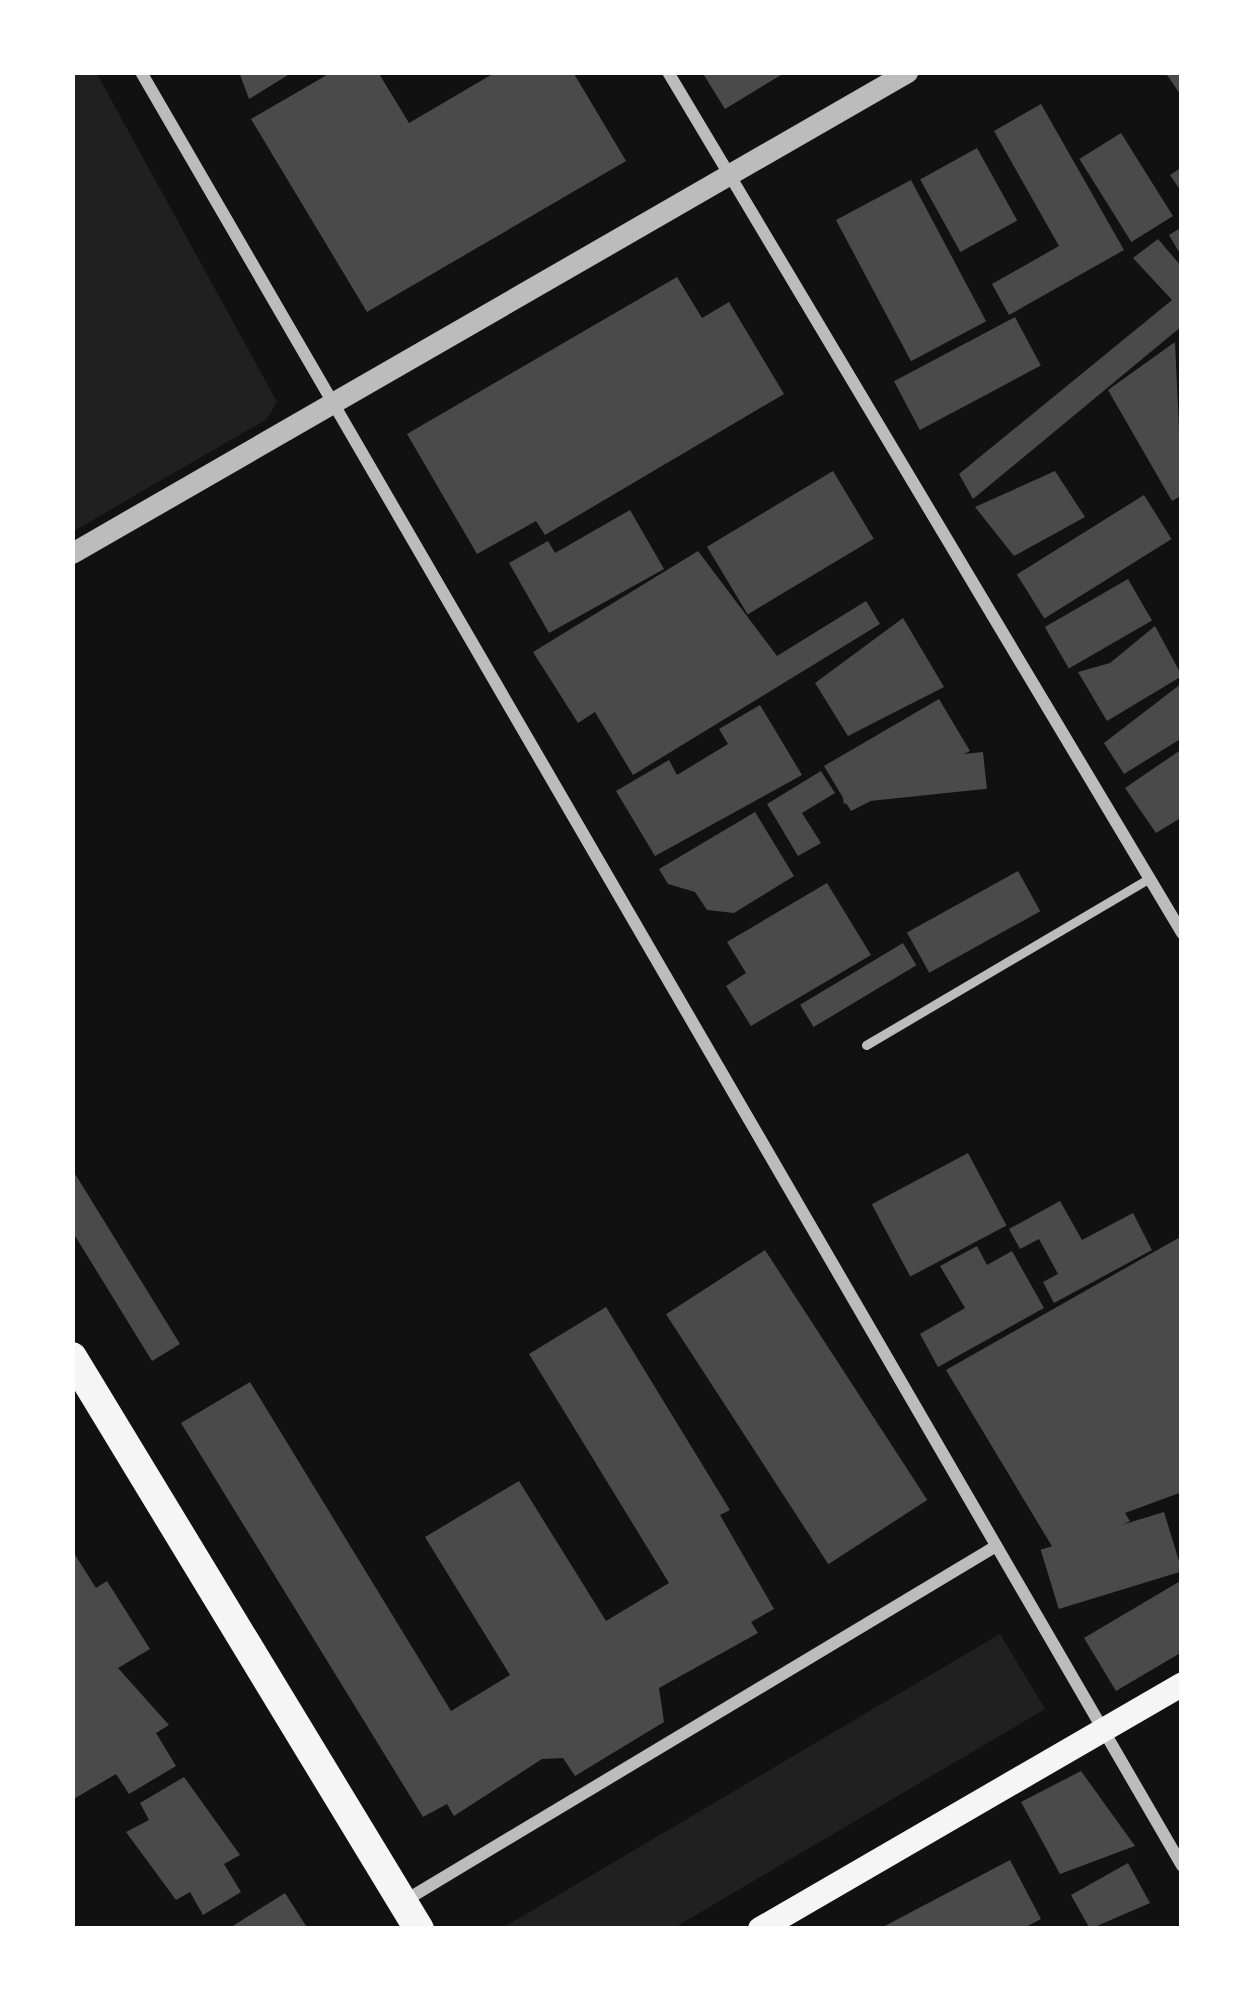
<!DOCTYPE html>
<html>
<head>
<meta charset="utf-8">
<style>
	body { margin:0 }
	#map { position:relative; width:1254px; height:2001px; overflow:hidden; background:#111; font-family:Signika,sans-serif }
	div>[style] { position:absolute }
	.green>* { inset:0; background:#202020 }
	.building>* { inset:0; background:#4a4a4a; transform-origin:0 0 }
	.service>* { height:9px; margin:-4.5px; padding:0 4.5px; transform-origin:4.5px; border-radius:4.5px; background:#bcbcbc }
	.minor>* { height:12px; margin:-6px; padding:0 6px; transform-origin:6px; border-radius:6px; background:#bcbcbc }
	.tertiary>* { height:21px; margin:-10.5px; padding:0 10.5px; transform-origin:10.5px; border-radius:10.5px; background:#bcbcbc }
	.secondary>* { height:24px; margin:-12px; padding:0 12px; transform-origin:12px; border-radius:12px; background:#f5f5f5 }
	.primary>* { height:30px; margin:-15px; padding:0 15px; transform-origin:15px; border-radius:15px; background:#f5f5f5 }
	span { translate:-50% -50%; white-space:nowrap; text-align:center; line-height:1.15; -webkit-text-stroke:12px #fff; paint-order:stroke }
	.frame { position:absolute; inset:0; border:75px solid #fff; pointer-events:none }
</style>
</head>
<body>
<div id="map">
	<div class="green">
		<i style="clip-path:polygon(72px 72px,97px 74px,277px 402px,267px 419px,72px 532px)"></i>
		<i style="clip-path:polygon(1000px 1634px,1045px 1709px,672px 1929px,504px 1927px)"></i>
	</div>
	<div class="building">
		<i style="clip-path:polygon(239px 72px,293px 72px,249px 99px)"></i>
		<i style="clip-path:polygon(332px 72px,378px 72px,409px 123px,496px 72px,573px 72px,626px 161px,367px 312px,251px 119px)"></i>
		<i style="clip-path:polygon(702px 72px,786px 72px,725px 109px)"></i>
		<i style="clip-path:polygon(1165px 72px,1182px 72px,1182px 97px)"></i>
		<i style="clip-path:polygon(1041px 104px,1124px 250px,1009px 315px,992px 284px,1059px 246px,994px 131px)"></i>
		<i style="left:1121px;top:133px;width:98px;height:49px;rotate:58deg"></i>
		<i style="left:977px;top:148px;width:83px;height:65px;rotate:61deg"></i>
		<i style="clip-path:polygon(1182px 167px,1182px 193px,1170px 175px)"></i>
		<i style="left:911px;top:180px;width:160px;height:85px;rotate:62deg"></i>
		<i style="clip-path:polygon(1182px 227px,1182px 257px,1169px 235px)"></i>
		<i style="clip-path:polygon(1158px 239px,1182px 267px,1182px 326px,973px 499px,959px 474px,1172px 300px,1133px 258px)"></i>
		<i style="clip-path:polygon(677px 277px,702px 318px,729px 302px,784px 394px,545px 535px,536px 521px,477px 554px,407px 434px)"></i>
		<i style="left:1015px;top:317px;width:55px;height:137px;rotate:62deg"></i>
		<i style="clip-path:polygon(1175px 342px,1182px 495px,1172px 501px,1108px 390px)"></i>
		<i style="left:833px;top:471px;width:79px;height:147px;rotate:59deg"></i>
		<i style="clip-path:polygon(1055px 471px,1085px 517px,1014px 556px,975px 507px)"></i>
		<i style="left:1144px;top:495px;width:52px;height:150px;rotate:58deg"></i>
		<i style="clip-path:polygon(630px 510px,664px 569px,549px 633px,509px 563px,548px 541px,555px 553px)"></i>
		<i style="clip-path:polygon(698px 551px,777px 656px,866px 601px,880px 624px,633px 775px,595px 712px,578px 723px,533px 652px)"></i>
		<i style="left:1128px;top:579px;width:48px;height:96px;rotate:60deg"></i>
		<i style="clip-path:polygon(903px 618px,944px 687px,848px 736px,815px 683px)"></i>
		<i style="clip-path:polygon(1155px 626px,1182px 676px,1107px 721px,1078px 672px,1110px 663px)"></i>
		<i style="clip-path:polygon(1182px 683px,1182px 738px,1124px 774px,1104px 743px)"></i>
		<i style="clip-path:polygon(939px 699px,970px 751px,851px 811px,824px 766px)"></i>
		<i style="clip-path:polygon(760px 705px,802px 775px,655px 856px,616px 791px,669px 760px,677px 775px,728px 744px,719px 729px)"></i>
		<i style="clip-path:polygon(1182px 749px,1179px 819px,1156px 833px,1125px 788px)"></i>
		<i style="left:983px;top:752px;width:37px;height:144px;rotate:84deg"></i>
		<i style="clip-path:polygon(821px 771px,835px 793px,802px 813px,821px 843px,798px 856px,767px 804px)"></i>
		<i style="clip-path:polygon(755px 812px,794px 876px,734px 913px,707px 910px,695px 892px,668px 884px,659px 869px)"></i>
		<i style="left:1018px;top:871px;width:46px;height:127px;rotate:61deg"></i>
		<i style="clip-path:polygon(827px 883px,871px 955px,751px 1026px,726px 986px,746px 973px,727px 942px)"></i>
		<i style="left:903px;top:943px;width:26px;height:120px;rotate:59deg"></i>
		<i style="left:968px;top:1153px;width:82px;height:109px;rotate:62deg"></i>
		<i style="clip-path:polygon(72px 1169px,180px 1344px,152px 1361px,72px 1231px)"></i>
		<i style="clip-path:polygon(1060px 1201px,1082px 1240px,1133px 1213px,1152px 1250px,1054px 1303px,1043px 1282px,1058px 1274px,1039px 1239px,1020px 1249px,1009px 1229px)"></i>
		<i style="clip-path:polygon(1182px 1236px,1182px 1492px,1125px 1513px,1130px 1521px,1059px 1558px,946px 1370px)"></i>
		<i style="clip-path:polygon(977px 1246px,987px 1265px,1012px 1251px,1044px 1308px,938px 1367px,920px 1334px,965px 1308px,940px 1266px)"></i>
		<i style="left:765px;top:1250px;width:298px;height:118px;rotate:57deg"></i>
		<i style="clip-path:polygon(606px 1307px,730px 1510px,720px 1515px,774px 1609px,751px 1622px,758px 1633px,659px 1688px,664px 1722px,575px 1776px,563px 1758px,542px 1759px,454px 1816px,447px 1804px,423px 1817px,181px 1423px,250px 1382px,451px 1711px,510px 1675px,425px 1537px,519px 1481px,606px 1621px,669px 1583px,529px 1354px)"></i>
		<i style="left:1164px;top:1512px;width:62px;height:129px;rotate:73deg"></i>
		<i style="clip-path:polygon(72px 1550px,96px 1588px,107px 1581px,150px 1649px,118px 1668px,169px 1725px,156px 1733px,176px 1766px,129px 1794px,116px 1774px,72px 1800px)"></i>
		<i style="clip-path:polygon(1182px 1580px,1182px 1652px,1116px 1691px,1084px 1638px)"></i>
		<i style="clip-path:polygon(1081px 1771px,1135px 1846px,1060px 1874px,1021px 1802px)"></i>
		<i style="clip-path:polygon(184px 1777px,240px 1855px,224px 1864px,241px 1892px,203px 1915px,190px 1892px,176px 1900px,126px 1832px,149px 1820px,140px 1803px)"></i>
		<i style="clip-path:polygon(1010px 1860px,1041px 1919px,1022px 1929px,879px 1929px)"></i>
		<i style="clip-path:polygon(1128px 1863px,1150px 1903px,1090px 1929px,1071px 1895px)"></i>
		<i style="clip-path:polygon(285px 1893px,308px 1929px,228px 1929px)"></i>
	</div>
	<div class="service">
		<i style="left:866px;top:1045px;width:329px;rotate:-30.5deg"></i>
	</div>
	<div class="minor">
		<i style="left:141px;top:72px;width:2074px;rotate:59.87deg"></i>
		<i style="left:668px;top:72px;width:1003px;rotate:59.16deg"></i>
		<i style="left:406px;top:1900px;width:688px;rotate:-30.96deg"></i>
	</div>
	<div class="tertiary">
		<i style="left:72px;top:553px;width:964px;rotate:-29.94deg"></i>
	</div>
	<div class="secondary">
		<i style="left:760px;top:1929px;width:488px;rotate:-30.1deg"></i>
	</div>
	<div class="primary">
		<i style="left:72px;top:1357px;width:669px;rotate:58.76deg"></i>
	</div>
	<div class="frame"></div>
</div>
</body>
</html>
